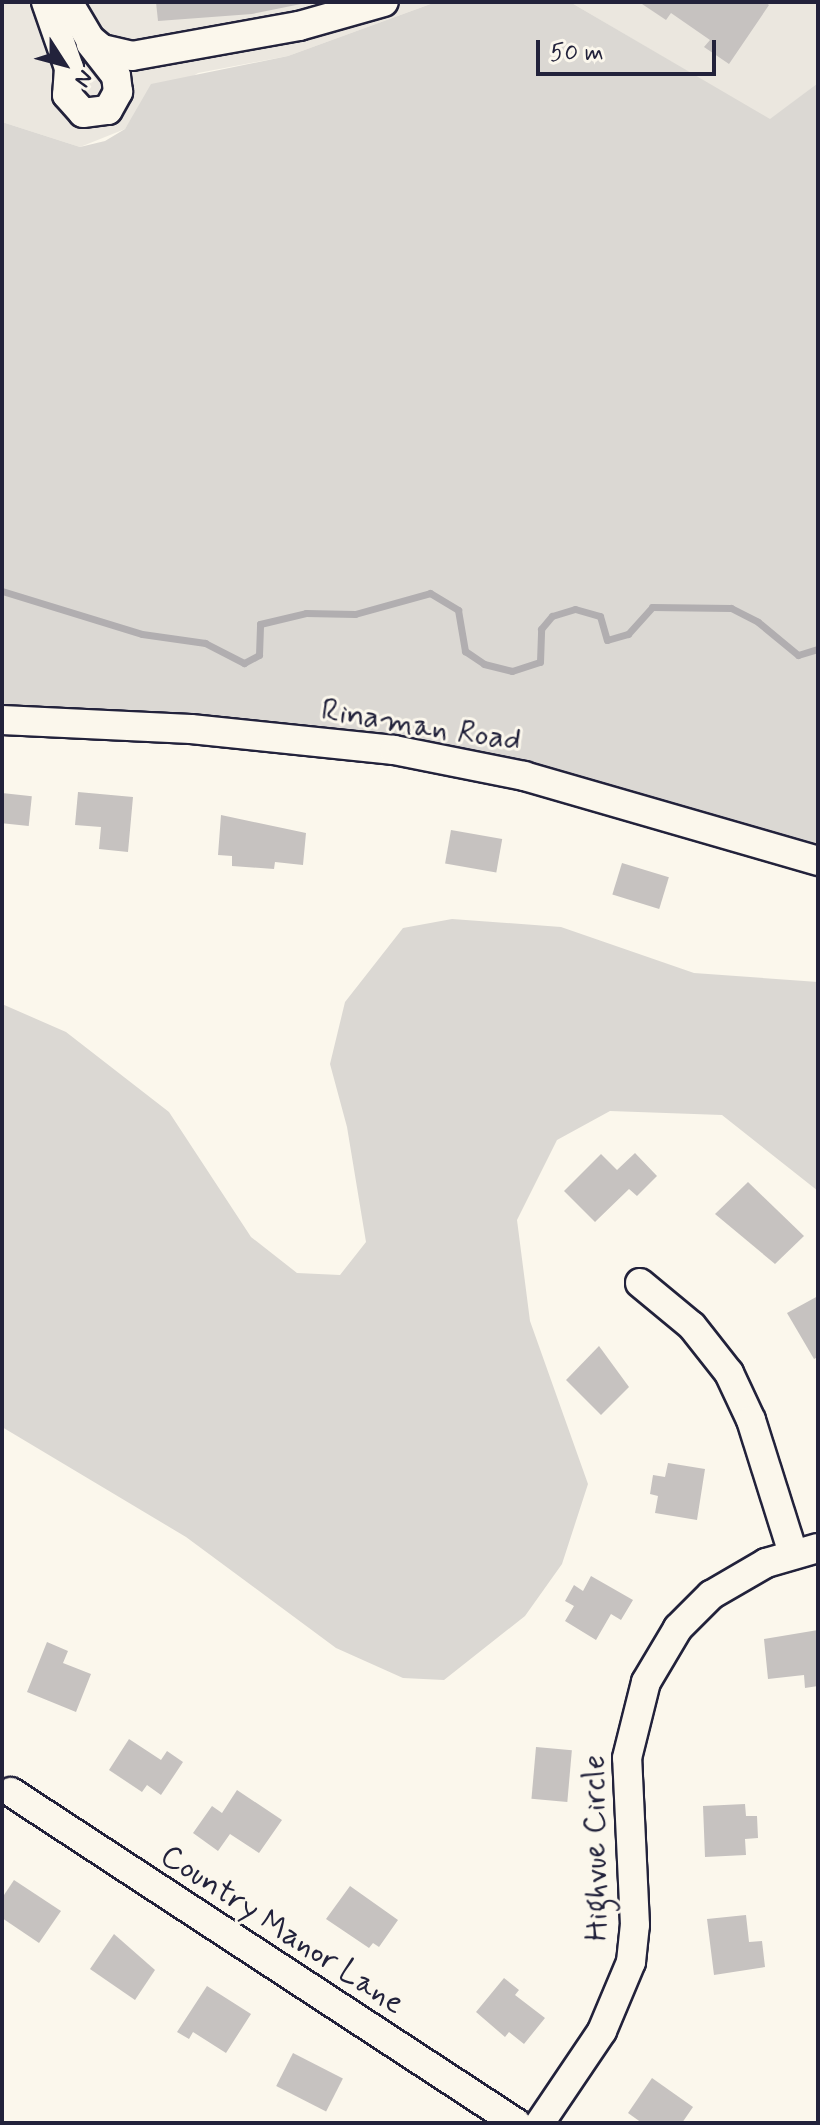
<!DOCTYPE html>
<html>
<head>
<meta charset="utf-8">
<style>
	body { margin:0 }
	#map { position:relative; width:820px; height:2125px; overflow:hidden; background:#fbf7ec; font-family:Mynerve,sans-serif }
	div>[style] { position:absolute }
	.built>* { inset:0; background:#ebe7df }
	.green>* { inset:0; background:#dbd8d3 }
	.stream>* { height:7px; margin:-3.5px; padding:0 3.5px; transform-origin:3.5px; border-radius:3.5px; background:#b1aeb0 }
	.building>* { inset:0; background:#c6c2c0; transform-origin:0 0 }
	.roads { filter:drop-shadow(2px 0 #22223b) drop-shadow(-2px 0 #22223b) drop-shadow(0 2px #22223b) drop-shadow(0 -2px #22223b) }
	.minor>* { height:28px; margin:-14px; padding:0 14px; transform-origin:14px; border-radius:14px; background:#fbf7ec }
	span { translate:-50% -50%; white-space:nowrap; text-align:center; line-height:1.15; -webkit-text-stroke:6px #fbf7ec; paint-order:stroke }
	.street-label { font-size:32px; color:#22223b }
	.frame { position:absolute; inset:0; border:4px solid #22223b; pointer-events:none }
	.north { position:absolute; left:24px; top:24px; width:80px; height:80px; -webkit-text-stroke:6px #fbf7ec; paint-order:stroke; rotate:126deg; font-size:22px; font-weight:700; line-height:32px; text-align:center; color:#22223b }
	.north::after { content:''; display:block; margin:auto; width:28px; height:36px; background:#22223b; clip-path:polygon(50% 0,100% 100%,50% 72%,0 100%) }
	.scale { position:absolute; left:536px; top:40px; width:180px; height:36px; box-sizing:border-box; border:4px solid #22223b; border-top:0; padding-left:10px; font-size:24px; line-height:28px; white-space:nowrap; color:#22223b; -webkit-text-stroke:6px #fbf7ec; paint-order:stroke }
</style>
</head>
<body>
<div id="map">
	<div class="built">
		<i style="clip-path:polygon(2px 2px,436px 2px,288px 56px,198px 73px,139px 108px,125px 129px,80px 147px,2px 122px)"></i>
		<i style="clip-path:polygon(570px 2px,818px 2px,818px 83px,770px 120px)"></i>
	</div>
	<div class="green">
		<i style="clip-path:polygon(436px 2px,570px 2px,770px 119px,818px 83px,818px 861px,524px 776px,2px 720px,2px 122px,80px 147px,105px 141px,125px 129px,151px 84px,288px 56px)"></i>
		<i style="clip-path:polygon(452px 919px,561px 927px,694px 973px,818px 982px,818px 1191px,722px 1115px,610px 1111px,557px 1140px,517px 1220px,530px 1321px,588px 1484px,562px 1564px,525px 1616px,444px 1680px,403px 1678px,336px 1648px,186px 1537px,2px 1427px,2px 1004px,66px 1032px,169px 1112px,251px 1237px,297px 1273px,340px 1275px,366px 1242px,347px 1127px,330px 1064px,345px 1002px,403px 928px)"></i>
	</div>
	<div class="stream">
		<i style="left:2px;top:591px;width:146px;rotate:17.1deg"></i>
		<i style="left:142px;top:634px;width:64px;rotate:8.1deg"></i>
		<i style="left:205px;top:643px;width:44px;rotate:27.1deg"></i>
		<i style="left:244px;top:663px;width:17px;rotate:-28deg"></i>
		<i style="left:259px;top:655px;width:31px;rotate:-88deg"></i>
		<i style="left:260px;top:624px;width:47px;rotate:-13.4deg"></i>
		<i style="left:306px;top:613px;width:49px;rotate:1.2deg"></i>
		<i style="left:355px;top:614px;width:78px;rotate:-15.6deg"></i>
		<i style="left:430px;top:593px;width:33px;rotate:31deg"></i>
		<i style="left:458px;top:610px;width:42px;rotate:80.3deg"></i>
		<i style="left:465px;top:651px;width:23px;rotate:34deg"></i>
		<i style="left:484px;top:664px;width:29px;rotate:14deg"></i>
		<i style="left:512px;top:671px;width:29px;rotate:-18deg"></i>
		<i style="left:540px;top:662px;width:33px;rotate:-88deg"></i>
		<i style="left:541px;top:629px;width:17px;rotate:-50deg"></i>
		<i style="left:552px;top:616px;width:24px;rotate:-17deg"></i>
		<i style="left:575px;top:609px;width:26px;rotate:16deg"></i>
		<i style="left:600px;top:616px;width:25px;rotate:74deg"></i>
		<i style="left:607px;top:640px;width:22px;rotate:-16deg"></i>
		<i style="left:628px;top:634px;width:36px;rotate:-48deg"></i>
		<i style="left:652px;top:607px;width:79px;rotate:0.7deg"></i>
		<i style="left:731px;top:608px;width:30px;rotate:27deg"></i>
		<i style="left:758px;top:622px;width:52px;rotate:39.5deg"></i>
		<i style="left:798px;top:655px;width:21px;rotate:-17deg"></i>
	</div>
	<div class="building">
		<i style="clip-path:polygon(156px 2px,306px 2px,306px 3px,252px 14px,158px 21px)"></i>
		<i style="clip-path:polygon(639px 2px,765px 2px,769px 5px,729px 64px,704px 47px,710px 40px,671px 13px,666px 20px)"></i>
		<i style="clip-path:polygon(78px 792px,133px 797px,128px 852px,99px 849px,101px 827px,75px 825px)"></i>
		<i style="left:2px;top:793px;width:30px;height:30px;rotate:6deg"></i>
		<i style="clip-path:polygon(221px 815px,306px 833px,303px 865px,275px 862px,274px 869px,232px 866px,232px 856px,218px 855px)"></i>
		<i style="left:451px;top:830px;width:52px;height:34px;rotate:10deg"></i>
		<i style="left:622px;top:863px;width:49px;height:33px;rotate:17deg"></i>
		<i style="clip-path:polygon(635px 1153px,657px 1176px,637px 1196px,629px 1189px,595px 1222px,564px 1191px,601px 1154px,617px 1170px)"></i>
		<i style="clip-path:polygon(748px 1182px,804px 1236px,775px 1264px,715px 1214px)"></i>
		<i style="clip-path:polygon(818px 1296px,818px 1357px,814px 1359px,787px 1313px)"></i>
		<i style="clip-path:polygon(599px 1346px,629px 1387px,601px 1415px,566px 1380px)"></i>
		<i style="clip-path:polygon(668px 1463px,705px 1469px,697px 1520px,655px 1513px,658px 1496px,650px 1494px,653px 1475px,665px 1477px)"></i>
		<i style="clip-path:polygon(591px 1576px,633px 1600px,621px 1620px,611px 1614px,596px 1640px,565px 1621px,574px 1606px,565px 1601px,574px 1585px,583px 1591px)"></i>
		<i style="clip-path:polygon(818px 1630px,818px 1686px,805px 1688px,804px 1675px,768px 1679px,764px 1639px)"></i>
		<i style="clip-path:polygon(47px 1642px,68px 1651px,63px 1663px,91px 1674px,76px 1712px,27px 1692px)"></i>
		<i style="clip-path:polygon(129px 1739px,161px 1760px,167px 1751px,183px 1762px,161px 1795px,147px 1785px,142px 1792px,109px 1770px)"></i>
		<i style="left:536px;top:1747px;width:36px;height:52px;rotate:5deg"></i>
		<i style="clip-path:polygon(237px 1790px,282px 1820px,259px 1853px,230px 1834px,218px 1851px,193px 1833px,212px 1806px,222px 1813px)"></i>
		<i style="clip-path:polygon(745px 1804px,746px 1816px,757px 1816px,758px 1838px,745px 1839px,746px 1855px,705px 1857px,703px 1806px)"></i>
		<i style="clip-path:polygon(14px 1880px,61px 1911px,39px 1943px,2px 1918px,2px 1898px)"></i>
		<i style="clip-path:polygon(350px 1886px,398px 1920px,379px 1947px,373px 1943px,369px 1948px,326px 1919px)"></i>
		<i style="clip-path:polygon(746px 1915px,749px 1942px,762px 1941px,765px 1967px,714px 1975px,707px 1919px)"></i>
		<i style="clip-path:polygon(114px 1934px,155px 1970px,135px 2000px,90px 1969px)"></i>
		<i style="clip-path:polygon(504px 1978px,519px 1990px,515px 1995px,545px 2018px,524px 2044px,509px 2032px,505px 2037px,476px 2012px)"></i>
		<i style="clip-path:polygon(207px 1986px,251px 2014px,226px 2053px,193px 2032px,189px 2039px,177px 2032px)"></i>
		<i style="left:293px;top:2053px;width:56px;height:37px;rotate:27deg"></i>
		<i style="clip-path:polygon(652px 2078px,693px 2107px,682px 2123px,642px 2123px,628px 2113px)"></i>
	</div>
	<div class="roads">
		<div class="minor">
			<i style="left:46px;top:2px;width:70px;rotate:70.8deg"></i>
			<i style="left:69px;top:68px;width:27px;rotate:94deg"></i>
			<i style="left:67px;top:95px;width:24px;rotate:48deg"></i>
			<i style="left:83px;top:113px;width:25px;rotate:-7deg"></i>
			<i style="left:108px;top:110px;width:21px;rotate:-61deg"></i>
			<i style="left:118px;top:92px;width:16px;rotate:-97deg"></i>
			<i style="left:116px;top:76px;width:41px;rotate:-128deg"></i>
			<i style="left:68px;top:2px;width:43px;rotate:59.3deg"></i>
			<i style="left:90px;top:39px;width:16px;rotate:40deg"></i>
			<i style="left:102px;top:49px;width:31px;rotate:13deg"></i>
			<i style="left:132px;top:56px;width:170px;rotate:-10.2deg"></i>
			<i style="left:299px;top:26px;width:88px;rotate:-15.8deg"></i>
			<i style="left:2px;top:720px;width:189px;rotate:2.7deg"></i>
			<i style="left:191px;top:729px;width:204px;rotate:5.9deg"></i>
			<i style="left:394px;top:750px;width:133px;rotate:11.3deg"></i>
			<i style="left:524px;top:776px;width:306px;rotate:16.1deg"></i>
			<i style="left:640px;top:1283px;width:67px;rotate:39.6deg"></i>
			<i style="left:692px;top:1326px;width:60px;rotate:51.8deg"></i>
			<i style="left:729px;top:1373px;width:52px;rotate:64.9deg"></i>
			<i style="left:751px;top:1420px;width:139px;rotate:72.5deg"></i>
			<i style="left:11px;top:1792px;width:604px;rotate:33.24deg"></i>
			<i style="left:540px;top:2123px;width:111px;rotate:-56deg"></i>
			<i style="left:602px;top:2031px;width:75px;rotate:-67.2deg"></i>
			<i style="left:631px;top:1962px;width:37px;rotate:-84deg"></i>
			<i style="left:635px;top:1925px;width:167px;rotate:-92.7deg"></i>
			<i style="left:627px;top:1758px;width:78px;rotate:-76deg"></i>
			<i style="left:646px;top:1682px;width:63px;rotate:-59.3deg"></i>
			<i style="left:678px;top:1628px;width:47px;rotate:-45deg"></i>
			<i style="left:711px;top:1595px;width:64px;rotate:-30.2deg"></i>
			<i style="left:766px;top:1563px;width:54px;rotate:-16.1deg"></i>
		</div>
	</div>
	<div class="street-label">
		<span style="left:421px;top:726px;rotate:9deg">Rinaman Road</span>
		<span style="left:596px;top:1848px;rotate:-91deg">Highvue Circle</span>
		<span style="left:282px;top:1930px;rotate:33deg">Country Manor Lane</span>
	</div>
	<div class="frame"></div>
	<div class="north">N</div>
	<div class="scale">50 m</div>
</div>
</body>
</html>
